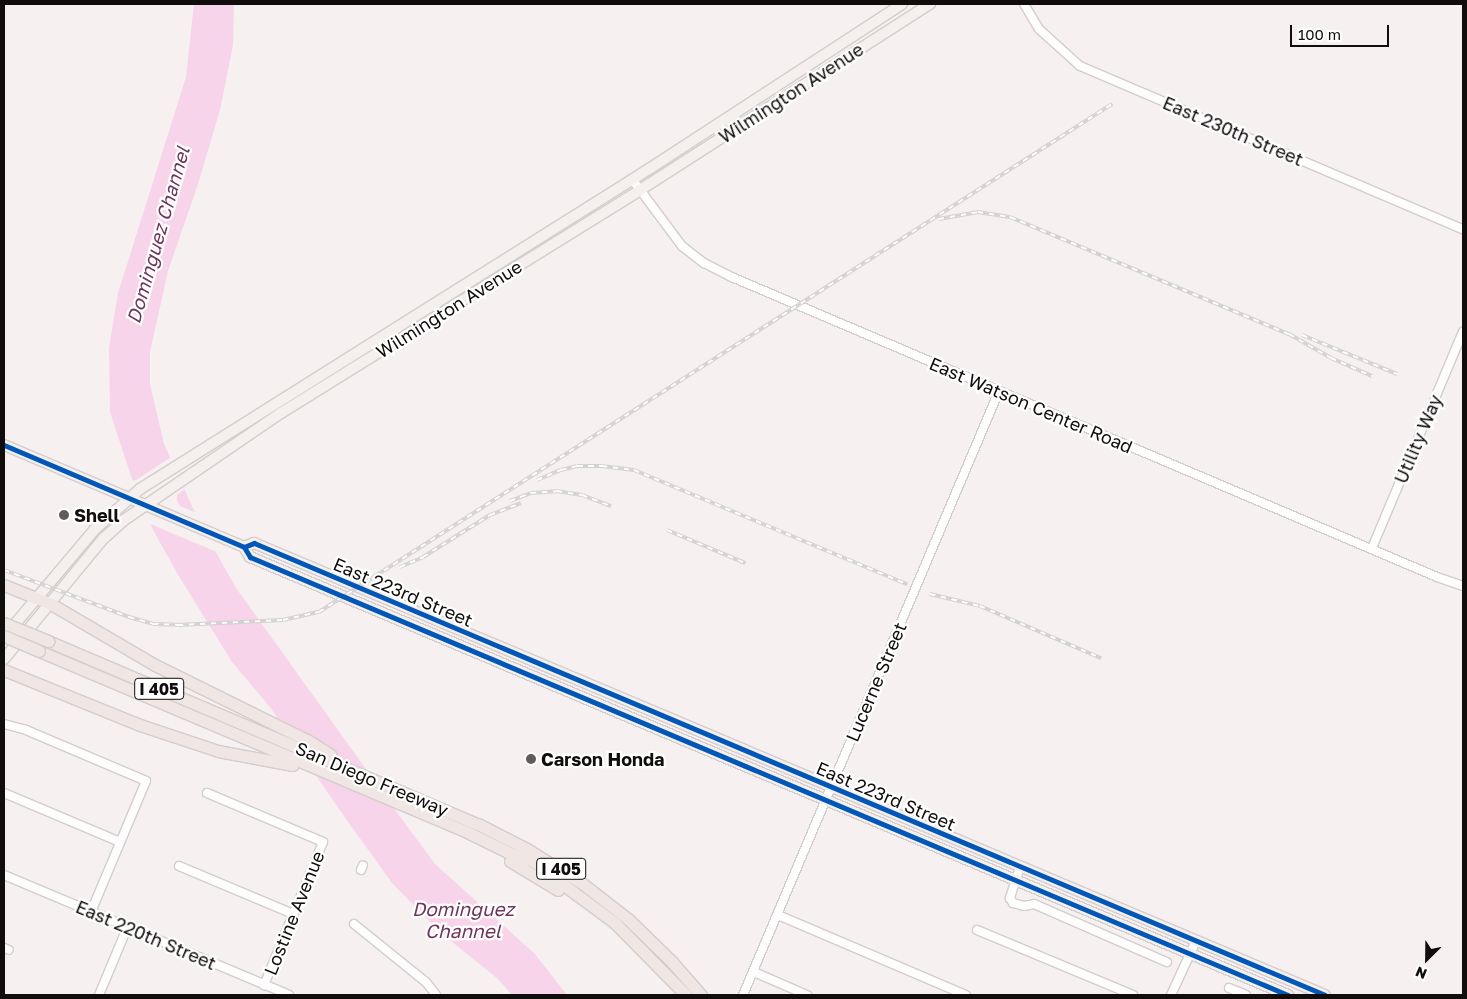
<!DOCTYPE html>
<html>
<head>
<meta charset="utf-8">
<style>
	body { margin:0 }
	#map { position:relative; width:1467px; height:999px; overflow:hidden; background:#f6f0f0; font-family:"Golos Text",sans-serif }
	div>[style] { position:absolute }
	.water>* { inset:0; background:#f7d4ea }
	.pier>* { inset:0; background:#f6f0f0 }
	.roads { filter:drop-shadow(1px 0 #d3cdcd) drop-shadow(-1px 0 #d3cdcd) drop-shadow(0 1px #d3cdcd) drop-shadow(0 -1px #d3cdcd) }
	.minor>* { height:8px; margin:-4px; padding:0 4px; transform-origin:4px; border-radius:4px; background:#fefdfd }
	.major>* { height:10px; margin:-5px; padding:0 5px; transform-origin:5px; border-radius:5px; background:#f5efed }
	.highway>* { height:11px; margin:-5.5px; padding:0 5.5px; transform-origin:5.5px; border-radius:5.5px; background:#f0e6e3 }
	.rail>* { height:4px; margin-top:-2px; transform-origin:0; background:repeating-linear-gradient(90deg,#fff 0 5.5px,#d4d1d1 0 11px); box-sizing:border-box; border-block:1px solid #d4d1d1 }
	.bridges { filter:drop-shadow(1px 0 #d1cece) drop-shadow(-1px 0 #d1cece) drop-shadow(0 1px #d1cece) drop-shadow(0 -1px #d1cece) }
	.highway-bridge>* { height:11px; margin:-5.5px; padding:0 5.5px; transform-origin:5.5px; border-radius:5.5px; background:#f0e6e3 }
	.cycleway>* { height:5px; margin:-2.5px; padding:0 2.5px; transform-origin:2.5px; border-radius:2.5px; background:#0057b8 }
	.dots>* { width:14px; height:14px; translate:-50% -50%; box-sizing:border-box; border:2px solid #fff; border-radius:50% }
	span { translate:-50% -50%; white-space:nowrap; text-align:center; line-height:1.15; -webkit-text-stroke:4.5px #fff; paint-order:stroke }
	.shield-label span { padding:1px 4px; background:#fff; border:1px solid; border-radius:4px; -webkit-text-stroke-width:0 }
	.shield-label { font-size:16px; color:#110d0c; font-weight:700 }
	.street-label { font-size:18px; color:#110d0c }
	.poi-label { font-size:18px; color:#110d0c; font-weight:700 }
	.left { translate:0 -50%; text-align:left }
	.water-label { font-size:19px; color:#6e355d; font-style:italic }
	.frame { position:absolute; inset:0; border:5px solid #110d0c; pointer-events:none }
	.north { position:absolute; left:1402px; top:934px; width:50px; height:50px; -webkit-text-stroke:4px #fff; paint-order:stroke; rotate:203deg; font-size:14px; font-weight:700; line-height:20px; text-align:center; color:#110d0c }
	.north::after { content:''; display:block; margin:auto; width:18px; height:22px; background:#110d0c; clip-path:polygon(50% 0,100% 100%,50% 72%,0 100%) }
	.scale { position:absolute; left:1290px; top:25px; width:99px; height:22px; box-sizing:border-box; border:2px solid #110d0c; border-top:0; padding-left:6px; font-size:15px; line-height:18px; white-space:nowrap; color:#110d0c; -webkit-text-stroke:4px #fff; paint-order:stroke }
</style>
</head>
<body>
<div id="map">
	<div class="water">
		<i style="clip-path:polygon(194px 4px,234px 4px,233px 45px,220px 110px,198px 184px,168px 271px,150px 352px,150px 384px,164px 444px,200px 524px,236px 588px,396px 811px,435px 864px,535px 954px,567px 995px,512px 995px,498px 979px,441px 933px,392px 883px,336px 805px,270px 707px,232px 662px,180px 578px,153px 530px,131px 476px,110px 412px,109px 348px,118px 293px,186px 77px)"></i>
	</div>
	<div class="pier">
		<i style="clip-path:polygon(173px 456px,186px 488px,177px 495px,177px 501px,180px 506px,199px 514px,219px 553px,148px 523px,130px 481px,136px 480px)"></i>
	</div>
	<div class="roads">
		<div class="minor">
			<i style="left:1024px;top:4px;width:29px;rotate:59deg"></i>
			<i style="left:1039px;top:29px;width:55px;rotate:42.1deg"></i>
			<i style="left:1080px;top:66px;width:416px;rotate:23.1deg"></i>
			<i style="left:632px;top:179px;width:84px;rotate:53.3deg"></i>
			<i style="left:682px;top:246px;width:28px;rotate:38deg"></i>
			<i style="left:704px;top:263px;width:34px;rotate:27deg"></i>
			<i style="left:734px;top:278px;width:764px;rotate:23.04deg"></i>
			<i style="left:1437px;top:577px;width:28px;rotate:19deg"></i>
			<i style="left:1372px;top:548px;width:235px;rotate:-67.2deg"></i>
			<i style="left:4px;top:724px;width:23px;rotate:15deg"></i>
			<i style="left:26px;top:730px;width:130px;rotate:23deg"></i>
			<i style="left:146px;top:781px;width:142px;rotate:112.8deg"></i>
			<i style="left:4px;top:793px;width:126px;rotate:22.9deg"></i>
			<i style="left:207px;top:793px;width:126px;rotate:22.9deg"></i>
			<i style="left:323px;top:842px;width:155px;rotate:112.4deg"></i>
			<i style="left:179px;top:866px;width:124px;rotate:22.8deg"></i>
			<i style="left:1020px;top:867px;width:33px;rotate:108deg"></i>
			<i style="left:1010px;top:898px;width:6px;rotate:59deg"></i>
			<i style="left:1013px;top:903px;width:11px;rotate:15deg"></i>
			<i style="left:1024px;top:906px;width:10px;rotate:-11deg"></i>
			<i style="left:1034px;top:904px;width:145px;rotate:23.6deg"></i>
			<i style="left:361px;top:870px;width:5px;rotate:-68deg"></i>
			<i style="left:4px;top:875px;width:309px;rotate:22.8deg"></i>
			<i style="left:778px;top:915px;width:204px;rotate:23.1deg"></i>
			<i style="left:354px;top:924px;width:92px;rotate:38.9deg"></i>
			<i style="left:426px;top:982px;width:16px;rotate:52deg"></i>
			<i style="left:977px;top:930px;width:169px;rotate:22.6deg"></i>
			<i style="left:4px;top:948px;width:5px;rotate:22deg"></i>
			<i style="left:754px;top:972px;width:58px;rotate:23.5deg"></i>
			<i style="left:1229px;top:988px;width:18px;rotate:22deg"></i>
			<i style="left:99px;top:995px;width:73px;rotate:-67.3deg"></i>
			<i style="left:743px;top:995px;width:656px;rotate:-67.03deg"></i>
			<i style="left:1171px;top:995px;width:60px;rotate:-65.2deg"></i>
		</div>
		<div class="major">
			<i style="left:4px;top:445px;width:261px;rotate:23deg"></i>
			<i style="left:244px;top:547px;width:12px;rotate:59deg"></i>
			<i style="left:250px;top:557px;width:1127px;rotate:22.88deg"></i>
			<i style="left:244px;top:547px;width:11px;rotate:-22deg"></i>
			<i style="left:254px;top:543px;width:1162px;rotate:22.88deg"></i>
			<i style="left:4px;top:637px;width:140px;rotate:-49.9deg"></i>
			<i style="left:94px;top:530px;width:62px;rotate:-41.7deg"></i>
			<i style="left:140px;top:489px;width:601px;rotate:-32.16deg"></i>
			<i style="left:649px;top:169px;width:302px;rotate:-33.1deg"></i>
			<i style="left:4px;top:659px;width:156px;rotate:-50.5deg"></i>
			<i style="left:103px;top:539px;width:28px;rotate:-42deg"></i>
			<i style="left:124px;top:520px;width:190px;rotate:-34.3deg"></i>
			<i style="left:281px;top:413px;width:423px;rotate:-31.8deg"></i>
			<i style="left:640px;top:190px;width:345px;rotate:-32.7deg"></i>
		</div>
		<div class="highway">
			<i style="left:4px;top:585px;width:51px;rotate:22deg"></i>
			<i style="left:51px;top:604px;width:121px;rotate:30.4deg"></i>
			<i style="left:155px;top:665px;width:169px;rotate:26.3deg"></i>
			<i style="left:307px;top:740px;width:28px;rotate:32deg"></i>
			<i style="left:48px;top:641px;width:467px;rotate:23.1deg"></i>
			<i style="left:478px;top:824px;width:53px;rotate:27.1deg"></i>
			<i style="left:525px;top:848px;width:68px;rotate:31.8deg"></i>
			<i style="left:583px;top:884px;width:57px;rotate:37.9deg"></i>
			<i style="left:628px;top:919px;width:62px;rotate:44.3deg"></i>
			<i style="left:672px;top:962px;width:44px;rotate:48.7deg"></i>
			<i style="left:39px;top:651px;width:465px;rotate:22.9deg"></i>
			<i style="left:467px;top:832px;width:64px;rotate:26.2deg"></i>
			<i style="left:4px;top:670px;width:147px;rotate:22deg"></i>
			<i style="left:140px;top:725px;width:82px;rotate:18.4deg"></i>
			<i style="left:218px;top:751px;width:76px;rotate:10.6deg"></i>
			<i style="left:519px;top:853px;width:49px;rotate:30.8deg"></i>
			<i style="left:510px;top:861px;width:56px;rotate:31.1deg"></i>
			<i style="left:553px;top:877px;width:77px;rotate:36.6deg"></i>
			<i style="left:615px;top:923px;width:101px;rotate:45.4deg"></i>
		</div>
	</div>
	<div class="rail">
		<i style="left:939px;top:219px;width:40px;rotate:-10deg"></i>
		<i style="left:978px;top:212px;width:32px;rotate:9deg"></i>
		<i style="left:1010px;top:217px;width:303px;rotate:22.8deg"></i>
		<i style="left:1289px;top:334px;width:48px;rotate:29.7deg"></i>
		<i style="left:1331px;top:358px;width:45px;rotate:23.7deg"></i>
		<i style="left:1302px;top:335px;width:103px;rotate:22.3deg"></i>
		<i style="left:537px;top:480px;width:26px;rotate:-23deg"></i>
		<i style="left:561px;top:470px;width:16px;rotate:-14deg"></i>
		<i style="left:577px;top:466px;width:25px"></i>
		<i style="left:602px;top:466px;width:32px;rotate:7deg"></i>
		<i style="left:634px;top:470px;width:296px;rotate:22.7deg"></i>
		<i style="left:510px;top:501px;width:22px;rotate:-21deg"></i>
		<i style="left:531px;top:493px;width:26px;rotate:-4deg"></i>
		<i style="left:557px;top:491px;width:25px;rotate:9deg"></i>
		<i style="left:582px;top:495px;width:31px;rotate:21deg"></i>
		<i style="left:667px;top:530px;width:85px;rotate:22.9deg"></i>
		<i style="left:400px;top:567px;width:25px;rotate:-23deg"></i>
		<i style="left:423px;top:557px;width:79px;rotate:-32.1deg"></i>
		<i style="left:490px;top:515px;width:33px;rotate:-21deg"></i>
		<i style="left:4px;top:570px;width:134px;rotate:20.6deg"></i>
		<i style="left:129px;top:617px;width:25px;rotate:16deg"></i>
		<i style="left:153px;top:624px;width:25px;rotate:2deg"></i>
		<i style="left:178px;top:625px;width:105px;rotate:-2.7deg"></i>
		<i style="left:283px;top:620px;width:37px;rotate:-13deg"></i>
		<i style="left:319px;top:612px;width:942px;rotate:-32.64deg"></i>
		<i style="left:930px;top:594px;width:51px;rotate:13.5deg"></i>
		<i style="left:980px;top:606px;width:132px;rotate:23.3deg"></i>
	</div>
	<div class="bridges">
		<div class="highway-bridge">
			<i style="left:4px;top:623px;width:48px;rotate:22.2deg"></i>
			<i style="left:4px;top:636px;width:38px;rotate:23deg"></i>
		</div>
	</div>
	<div class="cycleway">
		<i style="left:4px;top:445px;width:261px;rotate:23deg"></i>
		<i style="left:244px;top:547px;width:12px;rotate:59deg"></i>
		<i style="left:250px;top:557px;width:1127px;rotate:22.88deg"></i>
		<i style="left:244px;top:547px;width:11px;rotate:-22deg"></i>
		<i style="left:254px;top:543px;width:1162px;rotate:22.88deg"></i>
	</div>
	<div class="dots">
		<i style="left:64px;top:515px;background:#615c5c"></i>
		<i style="left:531px;top:759px;background:#615c5c"></i>
	</div>
	<div class="shield-label">
		<span style="left:159px;top:689px">I 405</span>
		<span style="left:561px;top:869px">I 405</span>
	</div>
	<div class="street-label">
		<span style="left:791px;top:93px;rotate:-33deg">Wilmington Avenue</span>
		<span style="left:1233px;top:131px;rotate:23deg">East 230th Street</span>
		<span style="left:449px;top:309px;rotate:-32deg">Wilmington Avenue</span>
		<span style="left:1031px;top:405px;rotate:23deg">East Watson Center Road</span>
		<span style="left:1418px;top:439px;rotate:-67deg">Utility Way</span>
		<span style="left:403px;top:592px;rotate:23deg">East 223rd Street</span>
		<span style="left:876px;top:682px;rotate:-67deg">Lucerne Street</span>
		<span style="left:372px;top:779px;rotate:23deg">San Diego Freeway</span>
		<span style="left:886px;top:796px;rotate:23deg">East 223rd Street</span>
		<span style="left:294px;top:913px;rotate:-68deg">Lostine Avenue</span>
		<span style="left:146px;top:935px;rotate:23deg">East 220th Street</span>
	</div>
	<div class="poi-label">
		<span class="left" style="left:74px;top:515px">Shell</span>
		<span class="left" style="left:541px;top:759px">Carson Honda</span>
	</div>
	<div class="water-label">
		<span style="left:158px;top:235px;rotate:-74deg">Dominguez Channel</span>
		<span style="left:463px;top:920px">Dominguez<br>Channel</span>
	</div>
	<div class="frame"></div>
	<div class="north">N</div>
	<div class="scale">100 m</div>
</div>
</body>
</html>
